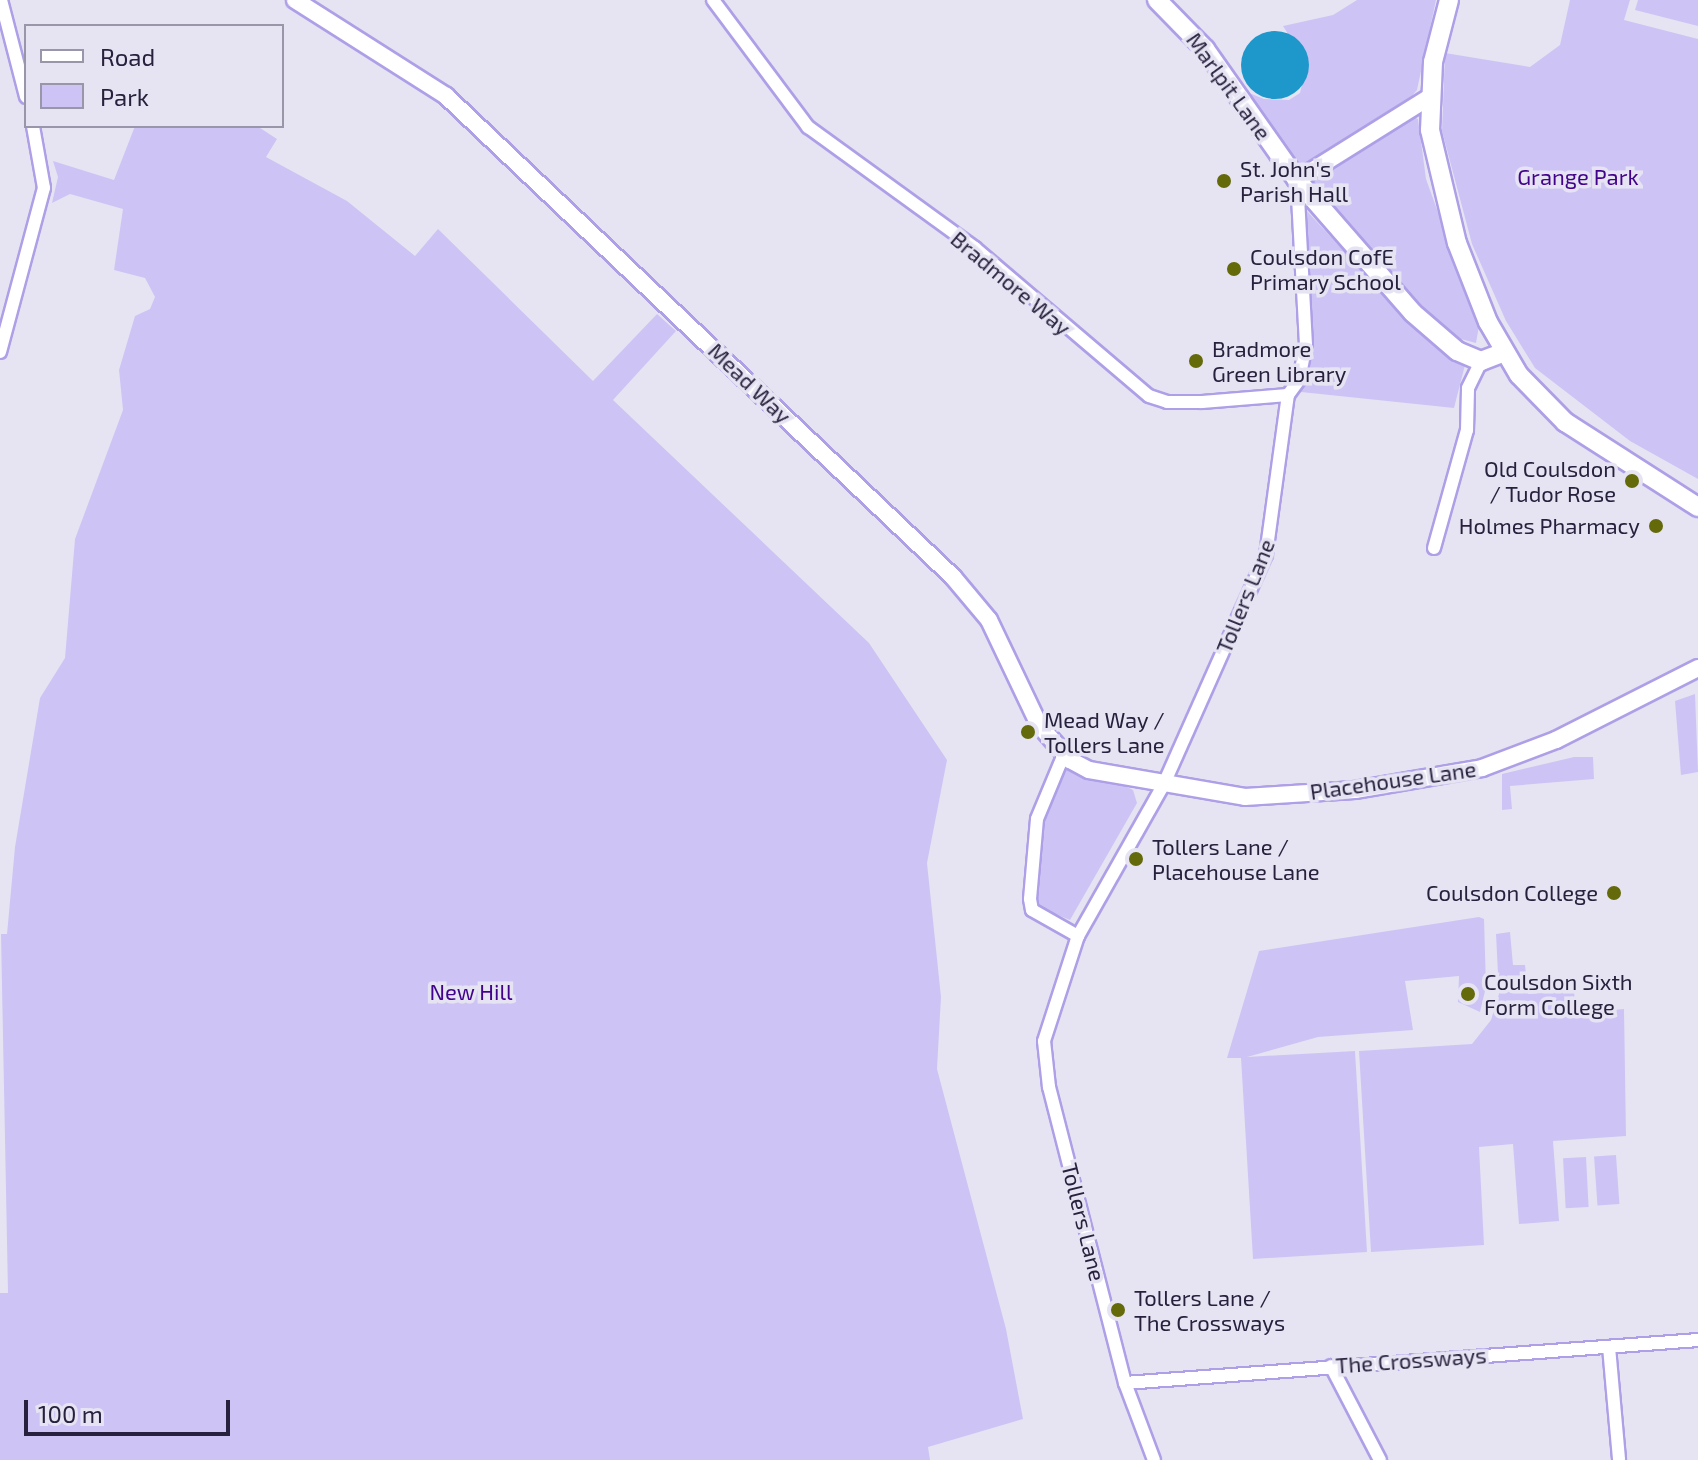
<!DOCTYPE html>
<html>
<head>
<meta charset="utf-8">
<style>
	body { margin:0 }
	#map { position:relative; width:1698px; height:1460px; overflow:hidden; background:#e6e4f3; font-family:"Exo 2",sans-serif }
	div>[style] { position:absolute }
	.green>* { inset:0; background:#cdc4f5; transform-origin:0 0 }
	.water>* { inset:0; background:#1e97cb }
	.round { border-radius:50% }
	.roads { filter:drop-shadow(2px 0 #ae9fe7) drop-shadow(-2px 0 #ae9fe7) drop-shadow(0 2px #ae9fe7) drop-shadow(0 -2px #ae9fe7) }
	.minor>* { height:12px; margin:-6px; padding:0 6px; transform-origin:6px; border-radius:6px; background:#fff }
	.tertiary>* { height:16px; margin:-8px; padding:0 8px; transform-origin:8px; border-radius:8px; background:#fff }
	.secondary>* { height:18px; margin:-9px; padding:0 9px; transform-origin:9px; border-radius:9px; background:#fff }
	.dots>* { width:22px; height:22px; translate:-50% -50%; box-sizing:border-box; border:4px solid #e6e4f3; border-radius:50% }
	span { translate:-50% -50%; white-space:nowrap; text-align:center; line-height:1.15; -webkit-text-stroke:7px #e6e4f3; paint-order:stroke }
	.street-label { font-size:22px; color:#28213d }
	.poi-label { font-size:22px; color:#28213d }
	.left { translate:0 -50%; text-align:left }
	.right { translate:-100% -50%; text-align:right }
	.park-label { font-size:22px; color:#42038c }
	.legend { position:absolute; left:24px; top:24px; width:260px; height:104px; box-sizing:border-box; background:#e6e4f3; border:2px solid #9a96aa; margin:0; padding:10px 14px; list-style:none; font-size:24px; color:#28213d }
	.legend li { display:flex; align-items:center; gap:16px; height:40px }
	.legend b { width:40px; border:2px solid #9a96aa }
	.scale { position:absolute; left:24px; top:1400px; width:206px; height:36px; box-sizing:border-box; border:4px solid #28213d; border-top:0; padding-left:10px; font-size:24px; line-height:28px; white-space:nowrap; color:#28213d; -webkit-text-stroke:6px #e6e4f3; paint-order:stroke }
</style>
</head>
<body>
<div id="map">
	<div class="green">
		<i style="clip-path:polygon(1357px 0,1436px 0,1417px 90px,1404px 105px,1315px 162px,1302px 164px,1286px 155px,1244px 91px,1264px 99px,1289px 100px,1300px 93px,1307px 64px,1283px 26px,1333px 15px)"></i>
		<i style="clip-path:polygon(1570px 0,1630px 0,1624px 20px,1698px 39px,1698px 479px,1630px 441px,1535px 368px,1506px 321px,1472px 244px,1442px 131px,1445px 53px,1530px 67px,1560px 45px)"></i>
		<i style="clip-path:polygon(1638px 0,1698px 0,1698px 26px,1635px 10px)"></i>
		<i style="clip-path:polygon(1412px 116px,1418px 119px,1426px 179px,1479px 326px,1476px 343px,1453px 337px,1421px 309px,1313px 191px,1311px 180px)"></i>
		<i style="clip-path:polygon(135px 126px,257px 126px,277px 139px,266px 157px,347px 201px,415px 256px,438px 229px,593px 381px,657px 314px,676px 331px,613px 400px,869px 643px,947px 760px,927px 863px,941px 997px,937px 1069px,1006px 1329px,1023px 1419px,928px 1447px,930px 1460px,0 1460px,0 1293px,8px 1293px,1px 934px,7px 934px,15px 847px,40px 698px,65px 658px,75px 539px,123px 410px,119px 370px,135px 316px,150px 309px,155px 297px,145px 278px,114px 270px,123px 209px,70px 194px,52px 203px,58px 177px,53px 161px,114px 180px)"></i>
		<i style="clip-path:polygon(1306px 210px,1387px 298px,1465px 365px,1454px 408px,1301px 392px,1312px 354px)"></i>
		<i style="clip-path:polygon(1695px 694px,1698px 772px,1681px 775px,1675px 701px)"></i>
		<i style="clip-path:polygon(1574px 757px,1593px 757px,1594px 779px,1510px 786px,1512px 809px,1502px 810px,1502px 774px)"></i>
		<i style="clip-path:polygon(1069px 767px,1121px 784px,1133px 790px,1137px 803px,1070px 920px,1041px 908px,1036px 897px,1043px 815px,1064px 768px)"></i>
		<i style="clip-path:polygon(1479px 917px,1484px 919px,1486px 987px,1480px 1012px,1458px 1002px,1459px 976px,1405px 981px,1413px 1030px,1318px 1037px,1247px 1057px,1355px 1051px,1367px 1252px,1253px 1259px,1241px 1058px,1227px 1058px,1259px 951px)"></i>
		<i style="clip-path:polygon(1510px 932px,1513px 965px,1525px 965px,1528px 994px,1574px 991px,1576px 1013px,1624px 1009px,1626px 1136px,1553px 1141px,1559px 1221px,1519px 1224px,1513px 1144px,1479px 1147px,1484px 1245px,1371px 1252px,1359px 1051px,1472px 1044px,1491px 1020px,1499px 994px,1496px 934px)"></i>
		<i style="left:1616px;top:1155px;width:49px;height:22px;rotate:86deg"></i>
		<i style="left:1586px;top:1157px;width:50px;height:23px;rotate:87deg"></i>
	</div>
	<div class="water">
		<i class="round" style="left:1241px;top:31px;width:68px;height:68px"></i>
	</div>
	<div class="roads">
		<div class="minor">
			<i style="left:1px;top:0;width:100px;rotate:75.5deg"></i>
			<i style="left:713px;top:0;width:159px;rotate:53.2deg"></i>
			<i style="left:808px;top:127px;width:206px;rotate:35.9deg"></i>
			<i style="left:975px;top:248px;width:228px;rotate:40.4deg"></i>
			<i style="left:1149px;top:396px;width:19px;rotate:18deg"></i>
			<i style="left:1167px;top:402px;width:35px"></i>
			<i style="left:1202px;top:402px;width:86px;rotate:-4.7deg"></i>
			<i style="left:0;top:352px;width:170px;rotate:-75deg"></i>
			<i style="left:44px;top:188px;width:63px;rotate:-100.1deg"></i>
			<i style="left:1434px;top:548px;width:123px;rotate:-74.4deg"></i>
			<i style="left:1467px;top:430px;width:42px;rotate:-88.6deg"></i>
			<i style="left:1468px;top:388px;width:30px;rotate:-64deg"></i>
			<i style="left:1064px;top:754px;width:70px;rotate:112.6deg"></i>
			<i style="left:1037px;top:819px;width:80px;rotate:95deg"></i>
			<i style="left:1030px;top:899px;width:11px;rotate:80deg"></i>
			<i style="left:1032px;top:910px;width:53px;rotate:29.5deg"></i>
			<i style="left:1609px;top:1347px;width:113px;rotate:84.9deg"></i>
			<i style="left:1331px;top:1366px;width:106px;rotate:62.5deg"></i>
			<i style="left:1125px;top:1383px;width:575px;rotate:-4.29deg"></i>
			<i style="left:1154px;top:1460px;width:82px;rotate:-110.6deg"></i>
			<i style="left:1125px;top:1383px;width:306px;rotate:-104.4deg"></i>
			<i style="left:1049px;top:1087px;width:46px;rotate:-96.2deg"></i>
			<i style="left:1044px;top:1041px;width:110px;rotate:-72.1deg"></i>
			<i style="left:1078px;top:936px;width:172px;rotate:-60.5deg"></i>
			<i style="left:1163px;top:786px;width:253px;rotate:-66deg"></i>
			<i style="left:1266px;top:555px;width:162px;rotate:-82.2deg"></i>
			<i style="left:1288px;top:395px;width:19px;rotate:-54deg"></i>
			<i style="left:1299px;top:380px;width:36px;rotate:-79deg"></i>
			<i style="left:1306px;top:345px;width:165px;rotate:-93.1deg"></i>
		</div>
		<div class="tertiary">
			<i style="left:295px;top:0;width:179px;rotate:32.4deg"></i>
			<i style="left:446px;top:96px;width:699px;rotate:43.49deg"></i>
			<i style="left:953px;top:577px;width:56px;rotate:50.1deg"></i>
			<i style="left:989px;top:620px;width:116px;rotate:64.5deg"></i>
			<i style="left:1039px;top:725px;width:47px;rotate:48.5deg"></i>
			<i style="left:1070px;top:760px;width:21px;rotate:28deg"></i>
			<i style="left:1089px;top:770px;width:158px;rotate:9.8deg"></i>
			<i style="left:1245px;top:797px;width:110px;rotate:-3.6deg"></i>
			<i style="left:1355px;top:790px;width:129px;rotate:-9.8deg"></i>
			<i style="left:1482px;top:768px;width:79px;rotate:-20.7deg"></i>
			<i style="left:1556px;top:740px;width:159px;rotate:-26.9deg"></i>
			<i style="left:1297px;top:180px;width:157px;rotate:-32deg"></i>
		</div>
		<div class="secondary">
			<i style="left:1157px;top:0;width:69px;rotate:45.6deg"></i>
			<i style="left:1205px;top:49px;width:160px;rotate:54.9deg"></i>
			<i style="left:1297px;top:180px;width:176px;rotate:48.9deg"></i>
			<i style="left:1413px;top:313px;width:58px;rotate:40.8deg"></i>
			<i style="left:1457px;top:351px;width:26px;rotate:23deg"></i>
			<i style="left:1481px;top:361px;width:25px;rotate:-21deg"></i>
			<i style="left:1449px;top:0;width:64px;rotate:104.5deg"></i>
			<i style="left:1433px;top:62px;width:68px;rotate:92.5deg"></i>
			<i style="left:1430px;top:130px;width:116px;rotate:76.6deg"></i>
			<i style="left:1457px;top:243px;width:85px;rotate:68.6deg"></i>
			<i style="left:1488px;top:322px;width:61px;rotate:59.7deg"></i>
			<i style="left:1519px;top:375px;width:66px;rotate:45.6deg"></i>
			<i style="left:1565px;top:422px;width:158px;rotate:32.6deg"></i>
		</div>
	</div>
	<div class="dots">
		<i style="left:1224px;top:181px;background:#64690a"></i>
		<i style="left:1234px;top:269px;background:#64690a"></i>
		<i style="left:1196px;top:361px;background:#64690a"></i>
		<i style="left:1632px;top:481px;background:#64690a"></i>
		<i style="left:1656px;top:526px;background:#64690a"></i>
		<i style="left:1028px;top:732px;background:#64690a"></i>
		<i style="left:1136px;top:859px;background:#64690a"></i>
		<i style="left:1614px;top:893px;background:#64690a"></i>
		<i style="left:1468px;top:994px;background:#64690a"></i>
		<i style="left:1118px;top:1310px;background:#64690a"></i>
	</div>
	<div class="street-label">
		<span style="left:1229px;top:86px;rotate:54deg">Marlpit Lane</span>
		<span style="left:1011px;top:283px;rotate:40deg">Bradmore Way</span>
		<span style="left:750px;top:383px;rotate:44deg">Mead Way</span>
		<span style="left:1245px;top:596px;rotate:-68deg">Tollers Lane</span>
		<span style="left:1393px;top:780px;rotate:-8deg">Placehouse Lane</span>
		<span style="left:1084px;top:1222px;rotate:76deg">Tollers Lane</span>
		<span style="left:1411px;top:1360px;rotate:-4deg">The Crossways</span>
	</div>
	<div class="poi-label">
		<span class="left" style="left:1240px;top:181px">St. John's<br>Parish Hall</span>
		<span class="left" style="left:1250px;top:269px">Coulsdon CofE<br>Primary School</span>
		<span class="left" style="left:1212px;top:361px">Bradmore<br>Green Library</span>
		<span class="right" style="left:1616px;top:481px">Old Coulsdon<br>/ Tudor Rose</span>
		<span class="right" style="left:1640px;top:526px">Holmes Pharmacy</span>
		<span class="left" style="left:1044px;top:732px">Mead Way /<br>Tollers Lane</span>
		<span class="left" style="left:1152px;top:859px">Tollers Lane /<br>Placehouse Lane</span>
		<span class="right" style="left:1598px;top:893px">Coulsdon College</span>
		<span class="left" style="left:1484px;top:994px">Coulsdon Sixth<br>Form College</span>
		<span class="left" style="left:1134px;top:1310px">Tollers Lane /<br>The Crossways</span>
	</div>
	<div class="park-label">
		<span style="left:1578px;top:177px">Grange Park</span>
		<span style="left:471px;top:992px">New Hill</span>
	</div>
	<ul class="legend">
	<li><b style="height:10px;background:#fff"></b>Road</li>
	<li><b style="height:22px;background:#cdc4f5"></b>Park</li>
	</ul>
	<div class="scale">100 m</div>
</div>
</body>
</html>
